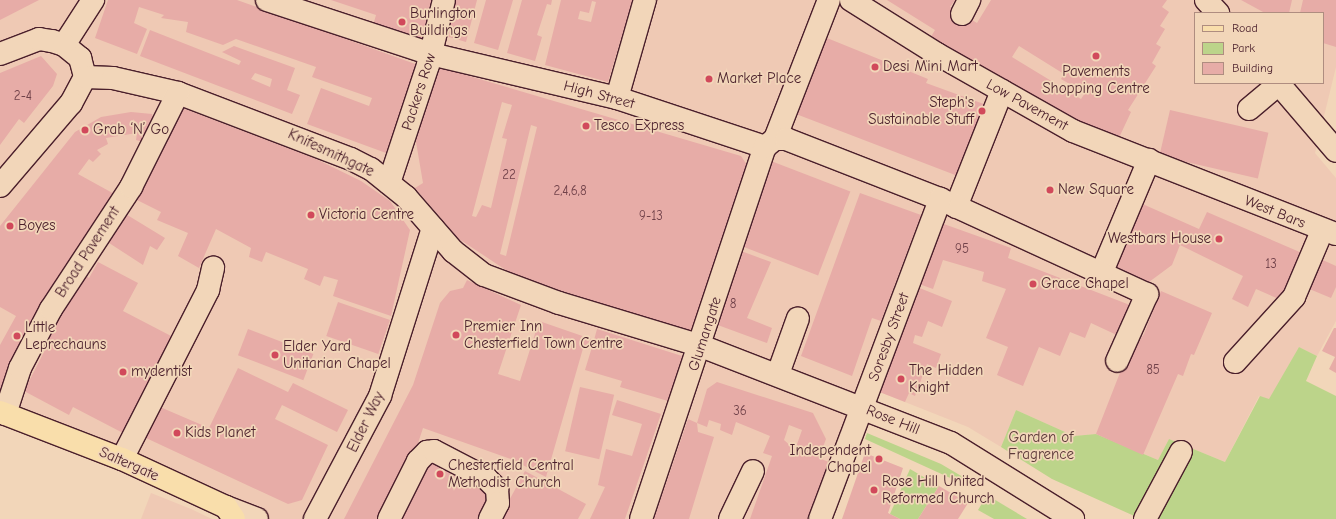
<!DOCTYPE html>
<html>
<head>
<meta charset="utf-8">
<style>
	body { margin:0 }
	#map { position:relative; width:1336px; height:519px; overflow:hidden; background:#f2d6b9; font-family:"Comic Neue",sans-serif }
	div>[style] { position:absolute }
	.built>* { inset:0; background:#efc9b4 }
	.green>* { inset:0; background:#bcd48a }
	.building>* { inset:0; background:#e7aca7; transform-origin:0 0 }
	.roads { filter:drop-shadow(1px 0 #4a1f2b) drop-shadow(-1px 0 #4a1f2b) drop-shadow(0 1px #4a1f2b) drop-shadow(0 -1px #4a1f2b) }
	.minor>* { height:22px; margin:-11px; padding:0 11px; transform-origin:11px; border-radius:11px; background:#f2d6b9 }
	.major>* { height:22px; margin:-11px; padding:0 11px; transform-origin:11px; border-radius:11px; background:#f9deab }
	.dots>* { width:11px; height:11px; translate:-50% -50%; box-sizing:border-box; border:2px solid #f2d6b9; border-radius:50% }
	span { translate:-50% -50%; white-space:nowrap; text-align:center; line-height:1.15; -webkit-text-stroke:3.5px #f2d6b9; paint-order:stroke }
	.number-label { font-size:13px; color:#71424a }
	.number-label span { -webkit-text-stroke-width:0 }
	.poi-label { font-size:15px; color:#4a1f2b }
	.left { translate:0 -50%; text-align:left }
	.right { translate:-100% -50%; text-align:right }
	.street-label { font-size:15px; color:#4a1f2b }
	.park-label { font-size:15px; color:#5b3a39 }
	.legend { position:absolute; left:1194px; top:12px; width:130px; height:72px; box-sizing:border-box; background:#f2d6b9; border:1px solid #af8d80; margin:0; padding:5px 7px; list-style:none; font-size:12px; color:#4a1f2b }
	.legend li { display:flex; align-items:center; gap:8px; height:20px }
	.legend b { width:20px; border:1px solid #af8d80 }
</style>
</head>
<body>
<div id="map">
	<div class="built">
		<i style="clip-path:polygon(evenodd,0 0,1336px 0,1336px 67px,1315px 153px,1336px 178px,1336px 321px,1317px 356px,1299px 347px,1269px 400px,1259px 396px,1225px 462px,1169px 439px,1158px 460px,1096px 434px,1074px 436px,1016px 410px,1001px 447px,968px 427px,862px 385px,808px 519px,262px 519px,162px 469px,0 398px,0 0,1195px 13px,1323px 13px,1323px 83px,1195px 83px,1195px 13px)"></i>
		<i style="clip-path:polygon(151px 493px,191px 509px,212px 519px,141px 519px)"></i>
	</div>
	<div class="green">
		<i style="clip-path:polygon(1299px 347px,1317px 356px,1306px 381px,1336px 396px,1336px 519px,1141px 519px,1052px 479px,1001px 447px,1016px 410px,1074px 436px,1096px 434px,1158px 460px,1169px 439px,1225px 462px,1260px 396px,1269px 399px)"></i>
		<i style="clip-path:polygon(867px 433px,941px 464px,963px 477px,959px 482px,865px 439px)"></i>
		<i style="clip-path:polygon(910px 469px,939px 486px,918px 519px,900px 519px,890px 514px)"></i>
		<i style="clip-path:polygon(987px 495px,1027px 519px,994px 519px,978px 510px)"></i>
	</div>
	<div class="building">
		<i style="clip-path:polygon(0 0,39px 0,0 20px)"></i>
		<i style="clip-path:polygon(108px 0,237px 0,418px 65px,386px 153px,307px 124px,321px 88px,369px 106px,372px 98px,312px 77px,316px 67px,236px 39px,223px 45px,186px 32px,188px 22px,161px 18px,164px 15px,139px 7px,134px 23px,147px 29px,137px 54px,95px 38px)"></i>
		<i style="clip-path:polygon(331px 0,435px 0,425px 46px,372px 29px,376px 15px)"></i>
		<i style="clip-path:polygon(450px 0,477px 0,466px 42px,449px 37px,444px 30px)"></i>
		<i style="clip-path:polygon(486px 0,513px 0,498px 50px,474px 43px)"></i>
		<i style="clip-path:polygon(522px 0,552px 0,551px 5px,547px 4px,537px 35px,542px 37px,535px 61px,507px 53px)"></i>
		<i style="clip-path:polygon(evenodd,561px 0,635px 0,628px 30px,624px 29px,608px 82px,545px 65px,561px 0,592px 1px,596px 2px,591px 22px,578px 19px,580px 11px,589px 13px,592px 1px)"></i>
		<i style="clip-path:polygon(evenodd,887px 0,955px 0,950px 7px,977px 23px,991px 0,1167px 0,1162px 7px,1169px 12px,1160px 26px,1165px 29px,1156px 44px,1161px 47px,1152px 63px,1156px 66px,1128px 110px,1131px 112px,1117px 142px,956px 51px,954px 54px,929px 40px,935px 30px,887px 0,1019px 46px,1064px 74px,1061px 79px,1085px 93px,1081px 99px,1012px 57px,1019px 46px)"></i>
		<i style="clip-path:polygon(1241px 0,1292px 0,1289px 13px,1265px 13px)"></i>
		<i style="clip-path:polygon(1303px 0,1336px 0,1336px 47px,1323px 43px,1323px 13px,1300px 13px)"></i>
		<i style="clip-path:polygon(evenodd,150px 30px,239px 65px,241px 61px,222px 52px,234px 46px,295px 68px,287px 90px,300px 95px,292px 114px,140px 56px,150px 30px,255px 73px,272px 79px,270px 87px,251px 79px,255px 73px)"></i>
		<i style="clip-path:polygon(827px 38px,928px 79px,926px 83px,992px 107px,963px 178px,796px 114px)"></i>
		<i style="clip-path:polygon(41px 56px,57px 74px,53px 86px,24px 123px,19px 119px,0 145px,0 73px)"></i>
		<i style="clip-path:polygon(evenodd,435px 66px,741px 156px,747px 165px,691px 332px,515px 276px,459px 239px,415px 188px,423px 183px,415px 136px,435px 66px,502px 102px,512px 105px,502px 138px,507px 139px,491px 208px,482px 205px,476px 217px,472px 216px,502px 102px,435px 66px,531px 125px,537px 127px,506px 256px,500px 254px,531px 125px)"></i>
		<i style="clip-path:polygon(177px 106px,316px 159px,361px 181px,390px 201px,410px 230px,391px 316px,333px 296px,338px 280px,324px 276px,320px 286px,304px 279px,308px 269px,266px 252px,262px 262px,249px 257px,251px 248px,216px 229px,199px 268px,178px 256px,188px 233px,157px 220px,161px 212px,131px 197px)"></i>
		<i style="left:1170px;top:110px;width:101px;height:47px;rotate:13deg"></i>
		<i style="clip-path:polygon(131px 112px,152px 114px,154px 121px,143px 142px,136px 140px,137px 133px,106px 138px,108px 144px,97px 150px,101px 154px,93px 162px,89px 159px,78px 174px,118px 196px,8px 370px,0 390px,0 345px,16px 316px,0 307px,0 226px,75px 132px,101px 117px)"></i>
		<i style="left:771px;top:161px;width:85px;height:90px;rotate:21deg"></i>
		<i style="clip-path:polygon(860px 193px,921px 215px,881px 321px,872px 318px,852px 376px,801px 356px)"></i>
		<i style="clip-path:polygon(1138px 202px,1199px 229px,1207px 212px,1302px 253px,1281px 300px,1256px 289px,1248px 307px,1232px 299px,1243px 276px,1180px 245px,1172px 265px,1149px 282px,1111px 265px)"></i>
		<i style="clip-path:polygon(124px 213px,165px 238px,157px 250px,150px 246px,143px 265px,106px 241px)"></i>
		<i style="clip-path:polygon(941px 223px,1011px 248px,1008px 258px,1135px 307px,1121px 337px,1091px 323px,1085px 338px,1070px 332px,1060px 356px,1039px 347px,1023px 386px,997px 375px,1008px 347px,986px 338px,1006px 289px,982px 281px,984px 272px,943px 260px,933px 289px,919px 284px)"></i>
		<i style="clip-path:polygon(741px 251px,771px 262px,747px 318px,772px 328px,767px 343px,715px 324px)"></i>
		<i style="clip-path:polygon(1316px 257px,1336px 266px,1336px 287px,1331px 298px,1307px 288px)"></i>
		<i style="clip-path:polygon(98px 262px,138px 283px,123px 311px,173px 337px,123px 433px,73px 407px,69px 415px,24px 391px,45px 350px,39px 346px,85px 275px,89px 278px)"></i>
		<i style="clip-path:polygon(467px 280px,521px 305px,498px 374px,520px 381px,539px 321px,594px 340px,597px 329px,682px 356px,668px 401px,620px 387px,622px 381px,585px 370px,592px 347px,584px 345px,546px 477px,511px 459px,423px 428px,403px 489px,387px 519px,344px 519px,413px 385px,440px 303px,450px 291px,463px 288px)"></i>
		<i style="clip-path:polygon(917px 287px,952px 301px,942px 327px,928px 321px,922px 337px,915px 335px,913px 343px,941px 354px,936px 368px,927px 364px,915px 396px,909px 393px,905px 402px,877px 391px)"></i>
		<i style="clip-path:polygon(1161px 291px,1212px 313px,1194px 355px,1191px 354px,1183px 376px,1178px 374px,1143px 455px,1096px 434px,1123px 365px,1144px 334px)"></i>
		<i style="left:338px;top:302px;width:55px;height:36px;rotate:19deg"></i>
		<i style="clip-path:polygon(1334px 328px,1336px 328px,1336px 373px,1329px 369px,1335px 357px,1322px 351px)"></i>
		<i style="left:248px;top:329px;width:70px;height:28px;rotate:21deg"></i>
		<i style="clip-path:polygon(238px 368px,288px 392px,293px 383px,348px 410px,337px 432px,282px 405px,275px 419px,328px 445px,302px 500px,288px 504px,146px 438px,160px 407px,209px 428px)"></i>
		<i style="clip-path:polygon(evenodd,717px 382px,813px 413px,826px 439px,819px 458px,831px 463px,808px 519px,750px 519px,772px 456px,763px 453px,770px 436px,736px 422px,732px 435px,720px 430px,721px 424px,709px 420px,707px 427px,697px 423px,707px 389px,717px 382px,789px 425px,802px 430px,795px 450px,784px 440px,789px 425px)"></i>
		<i style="left:580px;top:387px;width:35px;height:66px;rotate:13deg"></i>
		<i style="clip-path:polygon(617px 400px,661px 414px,625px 519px,590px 519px,605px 487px,598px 485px,606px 449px,632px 456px,642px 424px,612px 415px)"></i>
		<i style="clip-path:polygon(688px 419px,697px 423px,698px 432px,714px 437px,689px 519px,654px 519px)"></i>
		<i style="clip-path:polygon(865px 453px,903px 468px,888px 513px,900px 519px,842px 519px)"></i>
		<i style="clip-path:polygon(428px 456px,494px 492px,480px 519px,394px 519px)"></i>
		<i style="clip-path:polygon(525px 471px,586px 504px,578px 519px,499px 519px)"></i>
		<i style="clip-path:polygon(939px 486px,968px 503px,958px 519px,918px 519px)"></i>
	</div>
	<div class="roads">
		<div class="minor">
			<i style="left:267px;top:0;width:173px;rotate:18.2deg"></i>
			<i style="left:431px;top:54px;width:191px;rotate:13.3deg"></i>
			<i style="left:617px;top:98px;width:156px;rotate:18.3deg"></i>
			<i style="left:851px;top:0;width:102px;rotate:32.1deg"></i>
			<i style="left:937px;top:54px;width:156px;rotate:29.5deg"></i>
			<i style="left:1073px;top:131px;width:282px;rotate:21.4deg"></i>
			<i style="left:1206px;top:0;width:18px;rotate:47deg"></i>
			<i style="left:962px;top:14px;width:16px;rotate:-63deg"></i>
			<i style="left:64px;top:45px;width:54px;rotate:-57.2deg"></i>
			<i style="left:0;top:54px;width:42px;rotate:-21deg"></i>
			<i style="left:39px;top:39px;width:13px;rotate:9deg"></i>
			<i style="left:52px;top:41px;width:13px;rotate:18deg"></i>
			<i style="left:64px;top:45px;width:21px;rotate:39deg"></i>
			<i style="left:80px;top:58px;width:20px;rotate:75deg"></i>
			<i style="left:85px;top:77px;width:30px;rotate:118deg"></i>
			<i style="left:71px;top:103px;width:109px;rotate:130.5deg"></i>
			<i style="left:85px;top:77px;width:28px;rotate:2deg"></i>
			<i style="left:113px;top:78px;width:67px;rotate:13deg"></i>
			<i style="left:178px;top:93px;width:185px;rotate:20.9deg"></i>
			<i style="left:351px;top:159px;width:22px;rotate:27deg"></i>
			<i style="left:371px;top:169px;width:45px;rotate:38.7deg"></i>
			<i style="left:406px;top:197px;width:72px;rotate:49deg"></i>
			<i style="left:453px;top:251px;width:39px;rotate:38deg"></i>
			<i style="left:484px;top:275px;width:80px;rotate:20.5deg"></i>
			<i style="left:559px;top:303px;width:148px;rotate:16.8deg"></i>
			<i style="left:701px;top:346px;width:268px;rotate:21.2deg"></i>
			<i style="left:951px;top:443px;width:144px;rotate:31.9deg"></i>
			<i style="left:1278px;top:83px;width:89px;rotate:49.5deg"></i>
			<i style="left:617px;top:98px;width:102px;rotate:-74.1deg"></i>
			<i style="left:1249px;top:109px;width:39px;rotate:-40deg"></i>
			<i style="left:775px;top:139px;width:149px;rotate:-68.8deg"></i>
			<i style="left:389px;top:183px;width:124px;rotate:-71.7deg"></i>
			<i style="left:428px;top:65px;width:67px;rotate:-76.2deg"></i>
			<i style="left:956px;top:207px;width:125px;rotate:-68.4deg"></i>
			<i style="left:1101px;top:274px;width:124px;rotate:-67.2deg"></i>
			<i style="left:1235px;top:362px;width:88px;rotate:-47.8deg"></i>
			<i style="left:1294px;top:297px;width:72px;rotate:-67deg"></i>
			<i style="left:778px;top:374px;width:59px;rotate:-70.3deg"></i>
			<i style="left:5px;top:414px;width:48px;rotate:-71.9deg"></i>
			<i style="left:20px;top:368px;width:67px;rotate:-62.3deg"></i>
			<i style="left:51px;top:309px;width:146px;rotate:-56.7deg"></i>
			<i style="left:131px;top:187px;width:105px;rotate:-63.4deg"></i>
			<i style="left:122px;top:459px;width:190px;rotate:-63deg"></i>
			<i style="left:208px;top:290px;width:23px;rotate:-77deg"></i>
			<i style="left:226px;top:507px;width:33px;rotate:21deg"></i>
			<i style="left:315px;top:519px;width:139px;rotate:-62.1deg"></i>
			<i style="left:380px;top:396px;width:176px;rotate:-72.5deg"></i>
			<i style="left:389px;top:519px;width:65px;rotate:-63.4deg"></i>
			<i style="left:418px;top:461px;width:13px;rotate:-45deg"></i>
			<i style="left:427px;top:452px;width:7px;rotate:-8deg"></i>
			<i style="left:434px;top:451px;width:59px;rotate:27.4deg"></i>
			<i style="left:486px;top:478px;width:16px;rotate:45deg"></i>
			<i style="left:497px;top:489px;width:14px;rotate:86deg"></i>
			<i style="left:498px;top:503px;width:18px;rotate:117deg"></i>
			<i style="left:641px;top:519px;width:392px;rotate:-71.6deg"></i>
			<i style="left:765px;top:147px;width:13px;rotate:-39deg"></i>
			<i style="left:775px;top:139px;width:11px"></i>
			<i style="left:786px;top:139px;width:165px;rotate:21.3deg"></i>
			<i style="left:940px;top:199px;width:228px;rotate:24.7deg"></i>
			<i style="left:1147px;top:294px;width:73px;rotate:114.1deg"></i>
			<i style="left:730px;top:519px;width:53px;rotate:-64.4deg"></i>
			<i style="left:820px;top:519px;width:342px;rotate:-69.4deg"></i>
			<i style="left:1145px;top:519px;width:76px;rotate:-61.8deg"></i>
		</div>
		<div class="major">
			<i style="left:0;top:412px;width:131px;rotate:21.1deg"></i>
			<i style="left:122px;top:459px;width:115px;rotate:24.8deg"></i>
			<i style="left:226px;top:507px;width:14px;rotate:56deg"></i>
		</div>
	</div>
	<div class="dots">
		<i style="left:402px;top:22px;background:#d1495b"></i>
		<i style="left:1096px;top:56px;background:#d1495b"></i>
		<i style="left:875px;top:67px;background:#d1495b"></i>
		<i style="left:709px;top:79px;background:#d1495b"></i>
		<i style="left:982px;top:111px;background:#d1495b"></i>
		<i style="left:586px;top:126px;background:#d1495b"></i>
		<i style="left:85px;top:130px;background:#d1495b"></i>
		<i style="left:1050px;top:190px;background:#d1495b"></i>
		<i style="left:311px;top:215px;background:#d1495b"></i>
		<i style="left:10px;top:226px;background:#d1495b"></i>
		<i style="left:1219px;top:239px;background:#d1495b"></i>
		<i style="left:1033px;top:284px;background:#d1495b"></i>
		<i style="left:456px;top:335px;background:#d1495b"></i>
		<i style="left:17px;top:336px;background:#d1495b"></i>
		<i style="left:275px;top:355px;background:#d1495b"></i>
		<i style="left:123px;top:372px;background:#d1495b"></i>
		<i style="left:901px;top:379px;background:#d1495b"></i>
		<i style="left:177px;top:433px;background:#d1495b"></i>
		<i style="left:879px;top:459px;background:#d1495b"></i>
		<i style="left:440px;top:474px;background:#d1495b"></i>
		<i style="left:874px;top:490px;background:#d1495b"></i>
	</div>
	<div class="number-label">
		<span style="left:23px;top:96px">2-4</span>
		<span style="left:509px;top:175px">22</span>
		<span style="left:570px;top:191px">2,4,6,8</span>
		<span style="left:651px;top:216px">9-13</span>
		<span style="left:962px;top:249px">95</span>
		<span style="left:1271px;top:264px">13</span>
		<span style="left:733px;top:304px">8</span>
		<span style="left:1153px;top:370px">85</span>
		<span style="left:740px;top:411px">36</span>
	</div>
	<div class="poi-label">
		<span class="left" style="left:410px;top:22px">Burlington<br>Buildings</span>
		<span class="left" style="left:883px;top:67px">Desi Mini Mart</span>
		<span style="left:1096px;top:80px">Pavements<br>Shopping Centre</span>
		<span class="left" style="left:717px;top:79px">Market Place</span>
		<span class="right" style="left:974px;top:111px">Steph's<br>Sustainable Stuff</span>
		<span class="left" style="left:594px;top:126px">Tesco Express</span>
		<span class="left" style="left:93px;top:130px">Grab ‘N’ Go</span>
		<span class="left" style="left:1058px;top:190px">New Square</span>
		<span class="left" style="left:319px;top:215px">Victoria Centre</span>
		<span class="left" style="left:18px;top:226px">Boyes</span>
		<span class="right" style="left:1211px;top:239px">Westbars House</span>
		<span class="left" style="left:1041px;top:284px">Grace Chapel</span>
		<span class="left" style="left:464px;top:335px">Premier Inn<br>Chesterfield Town Centre</span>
		<span class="left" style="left:25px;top:336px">Little<br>Leprechauns</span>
		<span class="left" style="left:283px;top:355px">Elder Yard<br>Unitarian Chapel</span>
		<span class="left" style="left:909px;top:379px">The Hidden<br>Knight</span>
		<span class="left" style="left:131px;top:372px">mydentist</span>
		<span class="left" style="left:185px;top:433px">Kids Planet</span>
		<span class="right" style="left:871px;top:459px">Independent<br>Chapel</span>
		<span class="left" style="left:448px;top:474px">Chesterfield Central<br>Methodist Church</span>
		<span class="left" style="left:882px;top:490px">Rose Hill United<br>Reformed Church</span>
	</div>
	<div class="street-label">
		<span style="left:419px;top:92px;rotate:-72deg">Packers Row</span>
		<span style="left:599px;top:95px;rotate:15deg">High Street</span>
		<span style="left:1027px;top:105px;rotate:29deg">Low Pavement</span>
		<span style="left:331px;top:153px;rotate:25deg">Knifesmithgate</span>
		<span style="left:1275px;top:212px;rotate:22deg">West Bars</span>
		<span style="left:88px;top:252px;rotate:-57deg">Broad Pavement</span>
		<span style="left:705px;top:334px;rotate:-72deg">Glumangate</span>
		<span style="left:889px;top:337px;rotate:-70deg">Soresby Street</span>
		<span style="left:893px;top:420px;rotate:22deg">Rose Hill</span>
		<span style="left:366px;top:422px;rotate:-64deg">Elder Way</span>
		<span style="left:129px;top:464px;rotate:24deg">Saltergate</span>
	</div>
	<div class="park-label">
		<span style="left:1041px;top:446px">Garden of<br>Fragrence</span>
	</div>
	<ul class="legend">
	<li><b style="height:5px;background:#f9deab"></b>Road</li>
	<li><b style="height:11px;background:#bcd48a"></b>Park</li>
	<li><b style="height:11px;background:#e7aca7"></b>Building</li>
	</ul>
</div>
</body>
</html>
